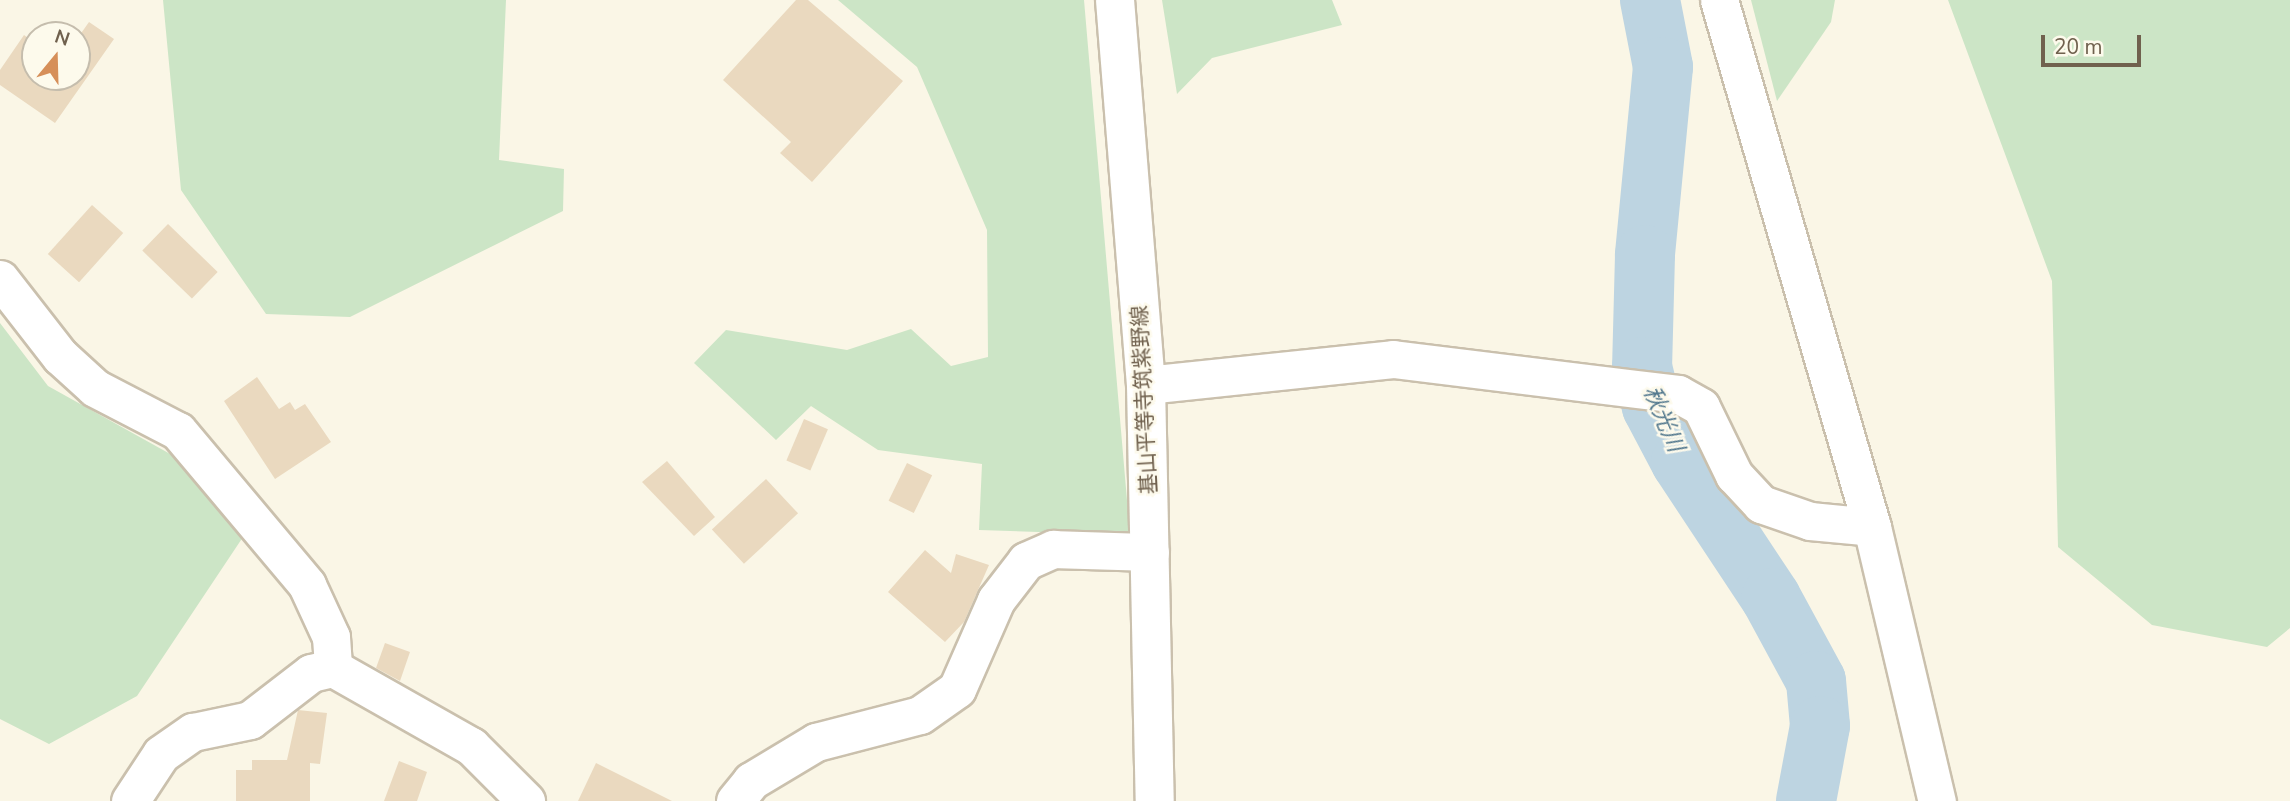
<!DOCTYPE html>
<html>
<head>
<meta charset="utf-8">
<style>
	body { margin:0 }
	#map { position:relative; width:2290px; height:801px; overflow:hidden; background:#faf6e6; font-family:"Nunito Sans","Noto Sans JP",sans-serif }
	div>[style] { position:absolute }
	.green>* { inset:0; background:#cce5c6 }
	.river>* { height:60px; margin:-30px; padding:0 30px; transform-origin:30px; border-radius:30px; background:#bdd4e1 }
	.building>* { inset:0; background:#ead9bf; transform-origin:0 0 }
	.roads { filter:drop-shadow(2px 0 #cac0ad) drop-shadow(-2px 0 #cac0ad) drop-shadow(0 2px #cac0ad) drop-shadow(0 -2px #cac0ad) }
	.minor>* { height:37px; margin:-18.5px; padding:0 18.5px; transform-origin:18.5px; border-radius:18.5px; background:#fff }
	.secondary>* { height:38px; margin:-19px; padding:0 19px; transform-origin:19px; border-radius:19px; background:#fff }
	span { translate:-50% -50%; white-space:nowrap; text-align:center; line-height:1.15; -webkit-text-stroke:5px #fdfaec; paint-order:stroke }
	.street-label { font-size:21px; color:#70614e }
	.water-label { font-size:23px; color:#51778d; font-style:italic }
	.north { position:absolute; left:21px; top:21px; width:70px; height:70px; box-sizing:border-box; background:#fdfaec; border:2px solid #c5bdad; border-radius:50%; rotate:19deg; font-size:19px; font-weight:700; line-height:28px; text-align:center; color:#70614e }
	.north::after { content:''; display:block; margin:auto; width:24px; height:32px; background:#d68f59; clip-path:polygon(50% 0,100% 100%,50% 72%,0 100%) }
	.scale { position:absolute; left:2041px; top:35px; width:100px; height:32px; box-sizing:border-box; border:4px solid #70614e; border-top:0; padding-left:9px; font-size:21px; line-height:24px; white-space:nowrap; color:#70614e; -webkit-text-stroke:5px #fdfaec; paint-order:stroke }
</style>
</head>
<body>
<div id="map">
	<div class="green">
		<i style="clip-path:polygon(163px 0,506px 0,499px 160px,564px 169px,563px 211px,350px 317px,266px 314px,181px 190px)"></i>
		<i style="clip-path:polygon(838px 0,1084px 0,1130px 535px,979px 530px,982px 464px,878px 450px,811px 406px,776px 440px,694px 363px,726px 330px,847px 350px,911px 329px,951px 366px,988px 357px,987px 230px,917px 67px)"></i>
		<i style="clip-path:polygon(1162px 0,1332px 0,1342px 25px,1212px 58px,1177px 94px)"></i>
		<i style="clip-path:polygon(1751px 0,1835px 0,1831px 22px,1777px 101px)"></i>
		<i style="clip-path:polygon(1948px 0,2290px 0,2290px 628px,2267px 647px,2152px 625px,2058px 547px,2052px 281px)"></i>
		<i style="clip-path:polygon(0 323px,48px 386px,172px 455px,245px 534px,137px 696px,49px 744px,0 719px)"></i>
	</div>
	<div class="river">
		<i style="left:1650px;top:0;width:68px;rotate:79deg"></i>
		<i style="left:1663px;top:67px;width:189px;rotate:95.5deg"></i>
		<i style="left:1645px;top:255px;width:112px;rotate:91.5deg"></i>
		<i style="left:1642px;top:367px;width:41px;rotate:76deg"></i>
		<i style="left:1652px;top:407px;width:62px;rotate:62.2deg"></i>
		<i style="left:1681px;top:462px;width:163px;rotate:56.5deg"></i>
		<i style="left:1771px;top:598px;width:94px;rotate:61.5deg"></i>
		<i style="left:1816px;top:681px;width:45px;rotate:84.9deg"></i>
		<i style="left:1820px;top:726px;width:76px;rotate:100.6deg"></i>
	</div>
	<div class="building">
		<i style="clip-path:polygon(796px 0,808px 0,903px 81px,812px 182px,780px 153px,791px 142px,723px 80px)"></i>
		<i style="clip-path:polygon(89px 22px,114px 39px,55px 123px,0 85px,0 70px,24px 35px,35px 43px,35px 77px,77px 77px,77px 39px)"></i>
		<i style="left:92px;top:205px;width:42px;height:66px;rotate:42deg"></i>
		<i style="left:168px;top:224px;width:69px;height:37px;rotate:44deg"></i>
		<i style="clip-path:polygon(257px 377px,279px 409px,290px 402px,295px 410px,305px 404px,331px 442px,275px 479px,224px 401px)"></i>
		<i style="left:804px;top:419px;width:26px;height:45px;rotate:23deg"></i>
		<i style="clip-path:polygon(667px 461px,715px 517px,694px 536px,642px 482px)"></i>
		<i style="left:907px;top:463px;width:28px;height:42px;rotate:26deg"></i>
		<i style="left:766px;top:479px;width:47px;height:74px;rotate:47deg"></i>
		<i style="clip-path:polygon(925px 550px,951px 573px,956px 554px,989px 565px,964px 622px,945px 642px,888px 592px)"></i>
		<i style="clip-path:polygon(385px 643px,410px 652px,400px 681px,376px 668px)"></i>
		<i style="clip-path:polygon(298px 710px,327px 713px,320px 764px,310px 763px,310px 801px,236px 801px,236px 770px,252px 770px,252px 760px,287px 760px)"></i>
		<i style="clip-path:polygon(399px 761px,427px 772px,417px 801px,384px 801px)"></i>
		<i style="clip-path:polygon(596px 763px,672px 801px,578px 801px)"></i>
	</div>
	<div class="roads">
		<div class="minor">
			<i style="left:1719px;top:0;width:549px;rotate:73.81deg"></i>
			<i style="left:1872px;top:527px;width:282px;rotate:76.7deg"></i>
			<i style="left:0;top:279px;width:98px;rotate:52.1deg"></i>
			<i style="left:60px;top:356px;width:47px;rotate:42.4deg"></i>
			<i style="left:95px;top:388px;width:93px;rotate:27.4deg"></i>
			<i style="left:178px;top:431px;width:201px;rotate:50deg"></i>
			<i style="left:307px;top:585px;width:57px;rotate:65.2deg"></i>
			<i style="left:331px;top:637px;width:31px;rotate:86deg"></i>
			<i style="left:333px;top:668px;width:159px;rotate:29.5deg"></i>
			<i style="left:471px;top:746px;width:78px;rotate:45deg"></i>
			<i style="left:1146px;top:385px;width:248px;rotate:-6deg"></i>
			<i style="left:1393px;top:359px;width:287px;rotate:7deg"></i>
			<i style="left:1678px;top:394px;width:26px;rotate:29deg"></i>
			<i style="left:1701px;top:407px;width:76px;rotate:64.1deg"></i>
			<i style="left:1734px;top:475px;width:40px;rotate:47deg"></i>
			<i style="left:1761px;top:504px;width:52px;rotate:19.1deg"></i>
			<i style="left:1810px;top:521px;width:62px;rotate:5.5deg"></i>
			<i style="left:130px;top:801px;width:56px;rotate:-56.6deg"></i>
			<i style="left:161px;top:754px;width:39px;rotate:-35deg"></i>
			<i style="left:193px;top:732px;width:58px;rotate:-11.9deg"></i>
			<i style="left:250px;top:720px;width:77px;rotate:-37.6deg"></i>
			<i style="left:311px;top:673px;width:23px;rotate:-13deg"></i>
			<i style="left:735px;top:801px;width:26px;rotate:-51deg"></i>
			<i style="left:751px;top:781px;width:76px;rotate:-31deg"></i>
			<i style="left:816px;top:742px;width:107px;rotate:-14.6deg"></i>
			<i style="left:920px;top:715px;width:45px;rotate:-35.1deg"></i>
			<i style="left:957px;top:689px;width:97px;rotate:-66.3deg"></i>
			<i style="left:996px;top:600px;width:49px;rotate:-52.4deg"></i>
			<i style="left:1026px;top:561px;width:30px;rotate:-24deg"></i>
			<i style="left:1053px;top:549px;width:97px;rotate:1.8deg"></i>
		</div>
		<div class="secondary">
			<i style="left:1115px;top:0;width:386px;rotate:85.4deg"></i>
			<i style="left:1146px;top:385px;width:416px;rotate:88.8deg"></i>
		</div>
	</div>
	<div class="street-label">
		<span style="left:1144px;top:400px;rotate:-93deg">基山平等寺筑紫野線</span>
	</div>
	<div class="water-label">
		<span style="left:1663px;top:419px;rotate:67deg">秋光川</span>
	</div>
	<div class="north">N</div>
	<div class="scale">20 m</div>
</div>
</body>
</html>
